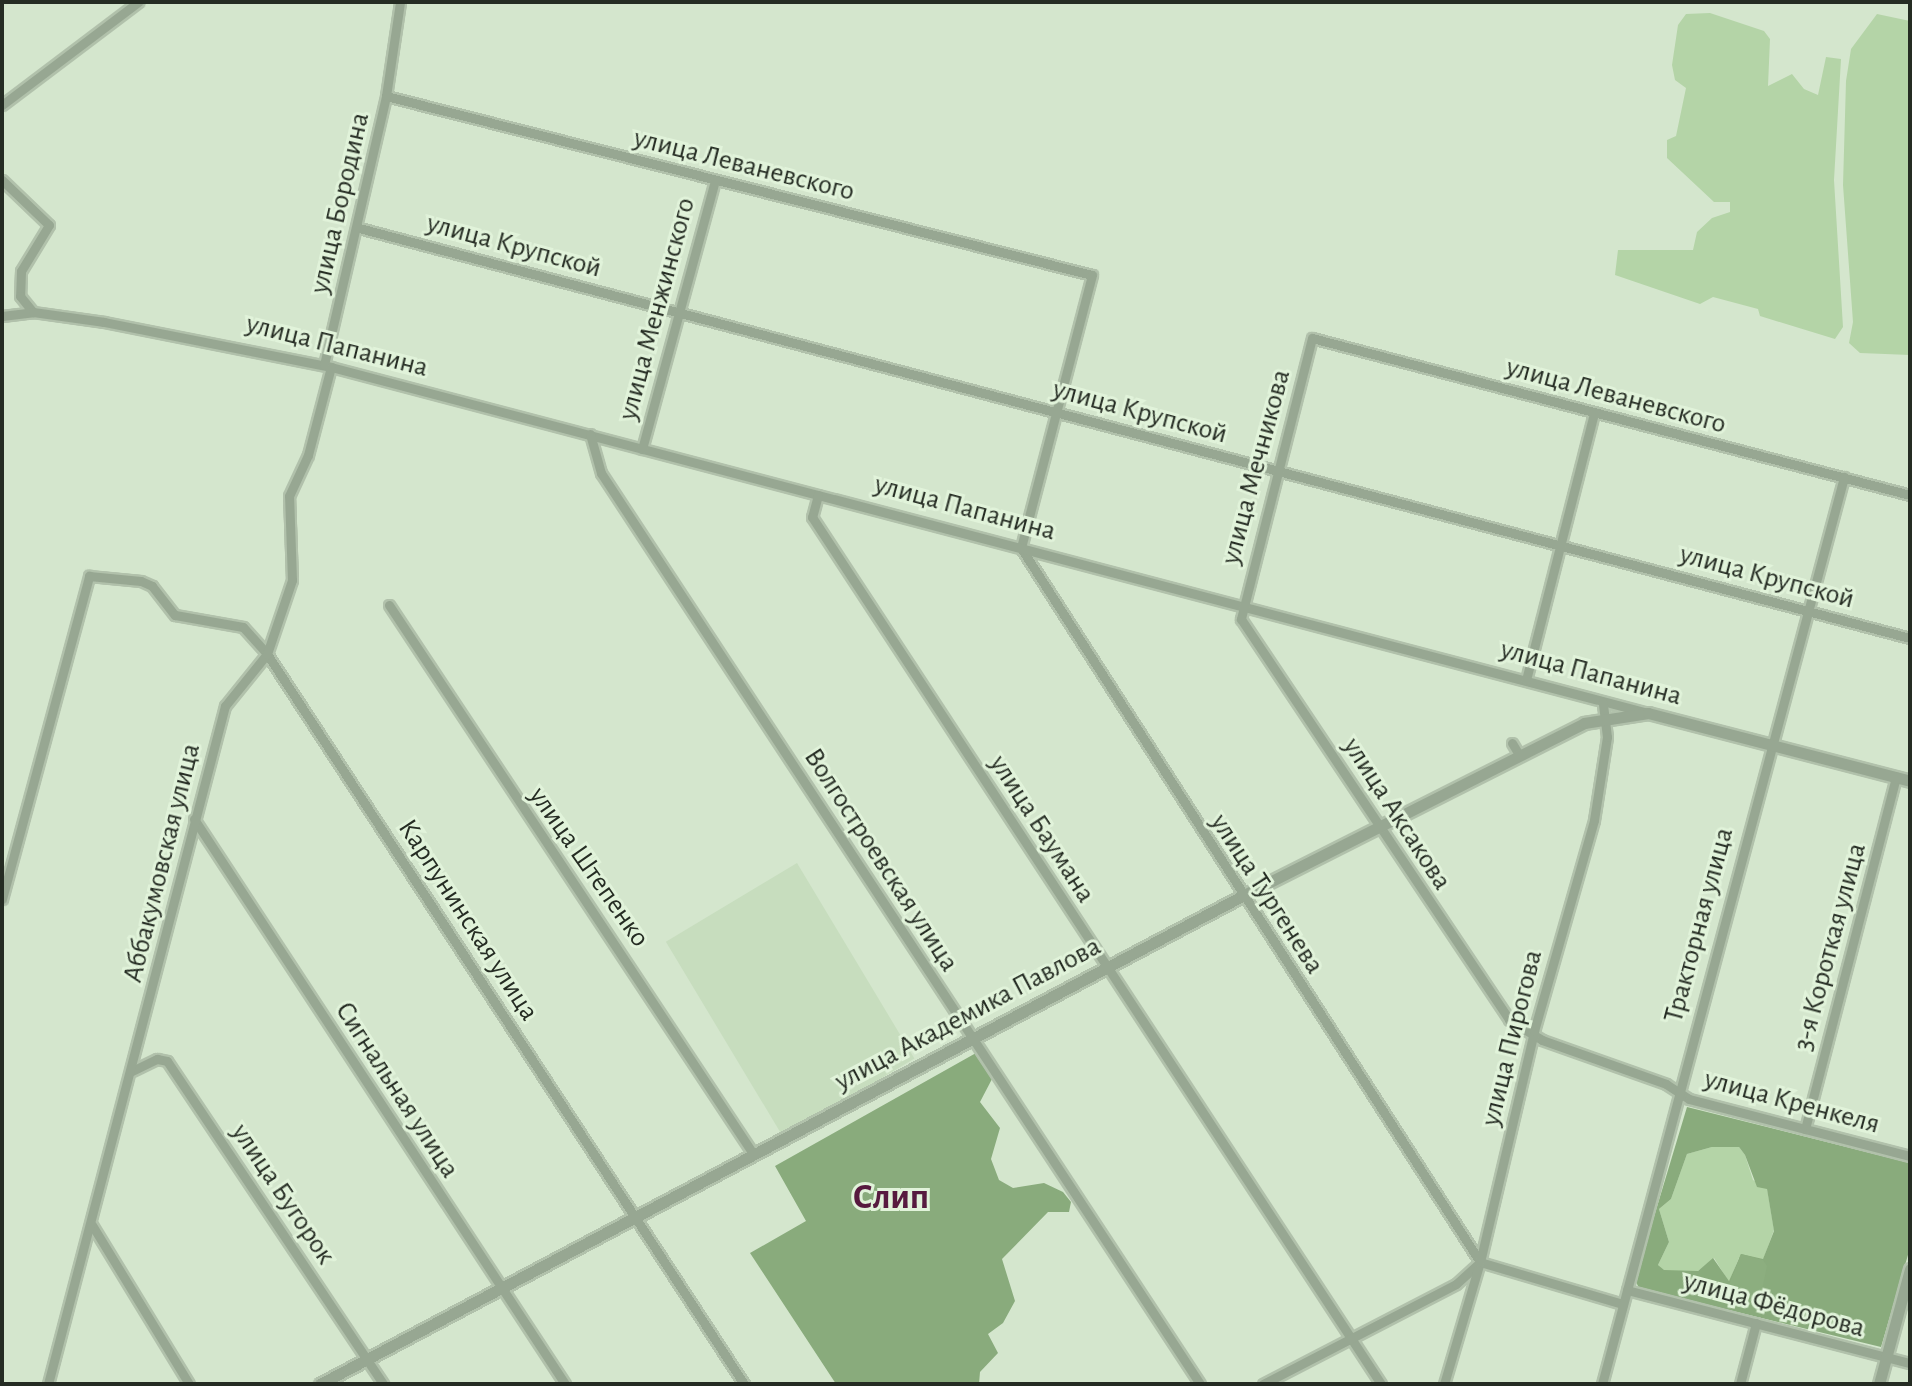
<!DOCTYPE html>
<html>
<head>
<meta charset="utf-8">
<style>
	body { margin:0 }
	#map { position:relative; width:1912px; height:1386px; overflow:hidden; background:#d4e6cd; font-family:"Alegreya Sans",sans-serif }
	div>[style] { position:absolute }
	.built>* { inset:0; background:#c7ddbe; transform-origin:0 0 }
	.green>* { inset:0; background:#b4d4a7 }
	.forest>* { inset:0; background:#89ab7c }
	.water>* { inset:0; background:#8cae7f }
	.roads { filter:drop-shadow(2px 0 #b1c1ab) drop-shadow(-2px 0 #b1c1ab) drop-shadow(0 2px #b1c1ab) drop-shadow(0 -2px #b1c1ab) }
	.minor>* { height:9px; margin:-4.5px; padding:0 4.5px; transform-origin:4.5px; border-radius:4.5px; background:#97a792 }
	.tertiary>* { height:11px; margin:-5.5px; padding:0 5.5px; transform-origin:5.5px; border-radius:5.5px; background:#97a792 }
	span { translate:-50% -50%; white-space:nowrap; text-align:center; line-height:1.15; -webkit-text-stroke:6px #e1f3da; paint-order:stroke }
	.street-label { font-size:28px; color:#252c23 }
	.district-label { font-size:36px; color:#571a3f; font-weight:700 }
	.frame { position:absolute; inset:0; border:4px solid #252c23; pointer-events:none }
</style>
</head>
<body>
<div id="map">
	<div class="built">
		<i style="left:797px;top:863px;width:228px;height:153px;rotate:59deg"></i>
	</div>
	<div class="green">
		<i style="clip-path:polygon(1710px 13px,1764px 31px,1770px 39px,1768px 86px,1792px 74px,1804px 89px,1818px 95px,1826px 57px,1841px 59px,1834px 180px,1843px 327px,1835px 339px,1760px 316px,1758px 309px,1713px 297px,1700px 304px,1615px 275px,1618px 250px,1693px 250px,1697px 232px,1712px 218px,1730px 212px,1730px 202px,1714px 202px,1667px 158px,1667px 140px,1676px 136px,1686px 88px,1675px 80px,1672px 65px,1678px 25px,1686px 14px)"></i>
		<i style="clip-path:polygon(1877px 14px,1910px 21px,1910px 355px,1860px 353px,1849px 343px,1853px 322px,1843px 185px,1846px 81px,1851px 49px)"></i>
		<i style="clip-path:polygon(1712px 1147px,1739px 1147px,1745px 1155px,1753px 1180px,1767px 1188px,1774px 1230px,1763px 1260px,1739px 1258px,1729px 1282px,1714px 1258px,1698px 1271px,1663px 1271px,1658px 1265px,1669px 1242px,1659px 1209px,1671px 1199px,1687px 1154px)"></i>
	</div>
	<div class="forest">
		<i style="clip-path:polygon(976px 1053px,992px 1079px,980px 1102px,1000px 1128px,991px 1159px,999px 1180px,1013px 1188px,1044px 1183px,1063px 1192px,1071px 1202px,1069px 1212px,1048px 1212px,1002px 1259px,1015px 1301px,1003px 1323px,988px 1334px,998px 1353px,980px 1372px,979px 1384px,836px 1384px,750px 1253px,806px 1221px,775px 1166px)"></i>
		<i style="clip-path:polygon(evenodd,1687px 1107px,1910px 1163px,1910px 1248px,1881px 1347px,1639px 1288px,1635px 1280px,1687px 1107px,1712px 1147px,1739px 1147px,1745px 1155px,1757px 1187px,1767px 1189px,1774px 1231px,1763px 1259px,1741px 1254px,1729px 1281px,1713px 1258px,1698px 1271px,1664px 1270px,1658px 1265px,1669px 1242px,1659px 1209px,1671px 1199px,1687px 1154px,1712px 1147px)"></i>
	</div>
	<div class="water">
		<i style="clip-path:polygon(1741px 1254px,1763px 1260px,1767px 1266px,1762px 1290px,1738px 1306px,1729px 1285px)"></i>
	</div>
	<div class="roads">
		<div class="minor">
			<i style="left:386px;top:96px;width:728px;rotate:14.23deg"></i>
			<i style="left:1092px;top:275px;width:282px;rotate:104.6deg"></i>
			<i style="left:1021px;top:548px;width:849px;rotate:57.26deg"></i>
			<i style="left:2px;top:105px;width:171px;rotate:-37.1deg"></i>
			<i style="left:2px;top:180px;width:65px;rotate:43.8deg"></i>
			<i style="left:49px;top:225px;width:54px;rotate:121.3deg"></i>
			<i style="left:21px;top:271px;width:25px;rotate:92deg"></i>
			<i style="left:20px;top:296px;width:21px;rotate:51deg"></i>
			<i style="left:359px;top:228px;width:1604px;rotate:14.81deg"></i>
			<i style="left:2px;top:316px;width:31px;rotate:-7deg"></i>
			<i style="left:33px;top:312px;width:72px;rotate:8deg"></i>
			<i style="left:104px;top:322px;width:231px;rotate:11.2deg"></i>
			<i style="left:331px;top:367px;width:1358px;rotate:14.72deg"></i>
			<i style="left:324px;top:365px;width:276px;rotate:-77deg"></i>
			<i style="left:386px;top:96px;width:95px;rotate:-81.5deg"></i>
			<i style="left:590px;top:434px;width:41px;rotate:74.2deg"></i>
			<i style="left:601px;top:473px;width:1090px;rotate:56.67deg"></i>
			<i style="left:642px;top:449px;width:278px;rotate:-74.8deg"></i>
			<i style="left:818px;top:495px;width:23px;rotate:105deg"></i>
			<i style="left:812px;top:517px;width:1037px;rotate:56.72deg"></i>
			<i style="left:1910px;top:495px;width:618px;rotate:-165.29deg"></i>
			<i style="left:1312px;top:338px;width:290px;rotate:104.2deg"></i>
			<i style="left:1241px;top:619px;width:482px;rotate:56.2deg"></i>
			<i style="left:1509px;top:1020px;width:39px;rotate:31deg"></i>
			<i style="left:1542px;top:1040px;width:132px;rotate:19.5deg"></i>
			<i style="left:1666px;top:1084px;width:27px;rotate:33deg"></i>
			<i style="left:1689px;top:1099px;width:228px;rotate:14.5deg"></i>
			<i style="left:389px;top:605px;width:660px;rotate:56.43deg"></i>
			<i style="left:1526px;top:680px;width:276px;rotate:-75.7deg"></i>
			<i style="left:1512px;top:743px;width:12px;rotate:59deg"></i>
			<i style="left:194px;top:819px;width:676px;rotate:56.71deg"></i>
			<i style="left:2px;top:899px;width:335px;rotate:-74.9deg"></i>
			<i style="left:89px;top:576px;width:52px;rotate:5.5deg"></i>
			<i style="left:141px;top:581px;width:12px;rotate:24deg"></i>
			<i style="left:152px;top:586px;width:37px;rotate:52deg"></i>
			<i style="left:175px;top:615px;width:69px;rotate:10deg"></i>
			<i style="left:243px;top:627px;width:36px;rotate:48deg"></i>
			<i style="left:267px;top:654px;width:872px;rotate:56.84deg"></i>
			<i style="left:132px;top:1071px;width:28px;rotate:-26deg"></i>
			<i style="left:157px;top:1059px;width:10px;rotate:11deg"></i>
			<i style="left:167px;top:1061px;width:389px;rotate:56.2deg"></i>
			<i style="left:1805px;top:1129px;width:364px;rotate:-75.5deg"></i>
			<i style="left:92px;top:1225px;width:186px;rotate:58.6deg"></i>
			<i style="left:1480px;top:1262px;width:149px;rotate:16.4deg"></i>
			<i style="left:1627px;top:1290px;width:292px;rotate:14.5deg"></i>
			<i style="left:48px;top:1384px;width:701px;rotate:-75.37deg"></i>
			<i style="left:225px;top:706px;width:67px;rotate:-51.1deg"></i>
			<i style="left:267px;top:654px;width:78px;rotate:-71.3deg"></i>
			<i style="left:292px;top:580px;width:84px;rotate:-92deg"></i>
			<i style="left:289px;top:496px;width:45px;rotate:-65.1deg"></i>
			<i style="left:308px;top:455px;width:91px;rotate:-75.4deg"></i>
			<i style="left:1263px;top:1384px;width:217px;rotate:-27.4deg"></i>
			<i style="left:1456px;top:1284px;width:30px;rotate:-42deg"></i>
			<i style="left:1444px;top:1384px;width:127px;rotate:-73.6deg"></i>
			<i style="left:1480px;top:1262px;width:237px;rotate:-76.8deg"></i>
			<i style="left:1534px;top:1031px;width:219px;rotate:-74.1deg"></i>
			<i style="left:1594px;top:820px;width:84px;rotate:-81.1deg"></i>
			<i style="left:1607px;top:737px;width:35px;rotate:-97deg"></i>
			<i style="left:1602px;top:1384px;width:939px;rotate:-75.06deg"></i>
			<i style="left:1740px;top:1384px;width:63px;rotate:-75.3deg"></i>
		</div>
		<div class="tertiary">
			<i style="left:320px;top:1384px;width:1043px;rotate:-27.89deg"></i>
			<i style="left:1242px;top:896px;width:383px;rotate:-26.8deg"></i>
			<i style="left:1584px;top:723px;width:65px;rotate:-8.9deg"></i>
			<i style="left:1648px;top:713px;width:271px;rotate:14.5deg"></i>
			<i style="left:1879px;top:1384px;width:119px;rotate:-74.9deg"></i>
		</div>
	</div>
	<div class="street-label">
		<span style="left:744px;top:165px;rotate:14deg">улица Леваневского</span>
		<span style="left:340px;top:203px;rotate:-77deg">улица Бородина</span>
		<span style="left:514px;top:246px;rotate:15deg">улица Крупской</span>
		<span style="left:657px;top:309px;rotate:-75deg">улица Менжинского</span>
		<span style="left:337px;top:346px;rotate:14deg">улица Папанина</span>
		<span style="left:1616px;top:396px;rotate:15deg">улица Леваневского</span>
		<span style="left:1140px;top:412px;rotate:15deg">улица Крупской</span>
		<span style="left:1256px;top:467px;rotate:-75deg">улица Мечникова</span>
		<span style="left:965px;top:508px;rotate:15deg">улица Папанина</span>
		<span style="left:1767px;top:577px;rotate:15deg">улица Крупской</span>
		<span style="left:1591px;top:673px;rotate:15deg">улица Папанина</span>
		<span style="left:1397px;top:814px;rotate:57deg">улица Аксакова</span>
		<span style="left:1042px;top:829px;rotate:57deg">улица Баумана</span>
		<span style="left:881px;top:860px;rotate:57deg">Волгостроевская улица</span>
		<span style="left:162px;top:863px;rotate:-76deg">Аббакумовская улица</span>
		<span style="left:589px;top:867px;rotate:55deg">улица Штепенко</span>
		<span style="left:1267px;top:894px;rotate:57deg">улица Тургенева</span>
		<span style="left:468px;top:920px;rotate:57deg">Карпунинская улица</span>
		<span style="left:1699px;top:925px;rotate:-75deg">Тракторная улица</span>
		<span style="left:1830px;top:947px;rotate:-75deg">3-я Короткая улица</span>
		<span style="left:968px;top:1014px;rotate:-28deg">улица Академика Павлова</span>
		<span style="left:1512px;top:1038px;rotate:-76deg">улица Пирогова</span>
		<span style="left:397px;top:1090px;rotate:57deg">Сигнальная улица</span>
		<span style="left:1792px;top:1102px;rotate:15deg">улица Кренкеля</span>
		<span style="left:283px;top:1194px;rotate:56deg">улица Бугорок</span>
		<span style="left:1774px;top:1305px;rotate:15deg">улица Фёдорова</span>
	</div>
	<div class="district-label">
		<span style="left:891px;top:1198px">Слип</span>
	</div>
	<div class="frame"></div>
</div>
</body>
</html>
